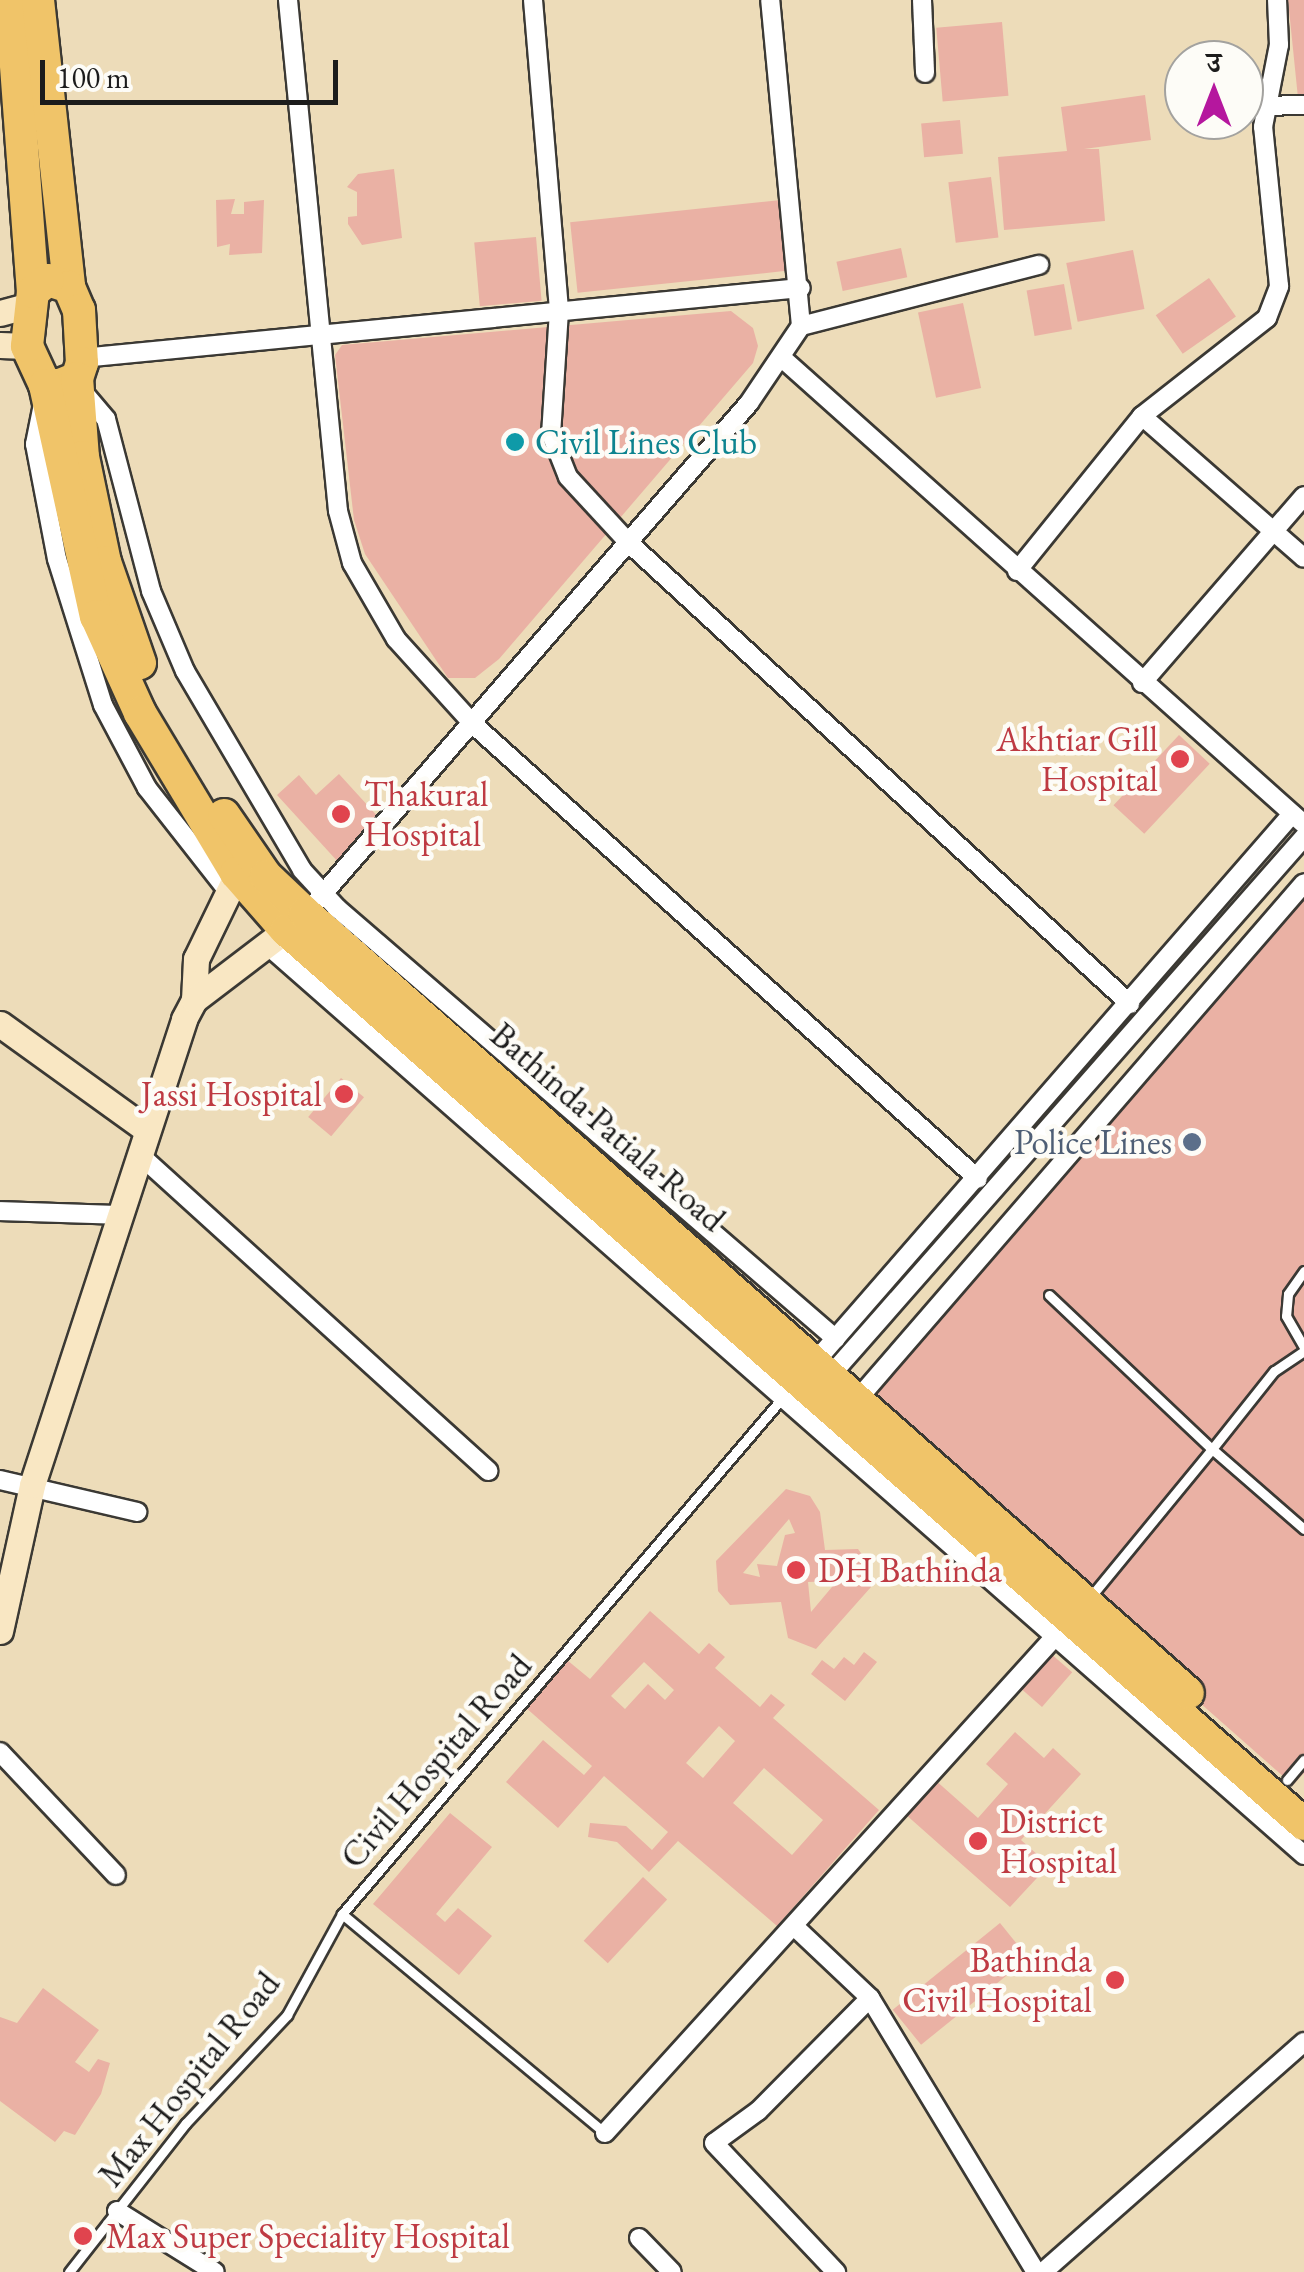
<!DOCTYPE html>
<html>
<head>
<meta charset="utf-8">
<style>
	body { margin:0 }
	#map { position:relative; width:1304px; height:2272px; overflow:hidden; background:#eddcb9; font-family:"EB Garamond","Noto Serif Devanagari",serif }
	div>[style] { position:absolute }
	.building>* { inset:0; background:#eab1a4; transform-origin:0 0 }
	.roads { filter:drop-shadow(2px 0 #3b3934) drop-shadow(-2px 0 #3b3934) drop-shadow(0 2px #3b3934) drop-shadow(0 -2px #3b3934) }
	.lane>* { height:9px; margin:-4.5px; padding:0 4.5px; transform-origin:4.5px; border-radius:4.5px; background:#fff }
	.street>* { height:18px; margin:-9px; padding:0 9px; transform-origin:9px; border-radius:9px; background:#fff }
	.secondary>* { height:25px; margin:-12.5px; padding:0 12.5px; transform-origin:12.5px; border-radius:12.5px; background:#f9e7c3 }
	.highway>* { height:32px; margin:-16px; padding:0 16px; transform-origin:16px; border-radius:16px; background:#f0c469 }
	.dots>* { width:28px; height:28px; translate:-50% -50%; box-sizing:border-box; border:5px solid #fdfcf7; border-radius:50% }
	span { translate:-50% -50%; white-space:nowrap; text-align:center; line-height:1.15; -webkit-text-stroke:9px #fdfcf7; paint-order:stroke }
	.culture-label { font-size:35px; color:#0d838f }
	.left { translate:0 -50%; text-align:left }
	.health-label { font-size:35px; color:#be3a42 }
	.right { translate:-100% -50%; text-align:right }
	.street-label { font-size:35px; color:#1c1c1c }
	.service-label { font-size:35px; color:#4e5e75 }
	.north { position:absolute; left:1164px; top:40px; width:100px; height:100px; box-sizing:border-box; background:#fdfcf7; border:2px solid #a3a29f; border-radius:50%; rotate:0deg; font-size:28px; font-weight:700; line-height:40px; text-align:center; color:#1c1c1c }
	.north::after { content:''; display:block; margin:auto; width:35px; height:45px; background:#b5179e; clip-path:polygon(50% 0,100% 100%,50% 72%,0 100%) }
	.scale { position:absolute; left:40px; top:60px; width:298px; height:45px; box-sizing:border-box; border:5px solid #1c1c1c; border-top:0; padding-left:12px; font-size:30px; line-height:35px; white-space:nowrap; color:#1c1c1c; -webkit-text-stroke:8px #fdfcf7; paint-order:stroke }
</style>
</head>
<body>
<div id="map">
	<div class="building">
		<i style="clip-path:polygon(1288px 0,1304px 0,1304px 98px,1298px 98px)"></i>
		<i style="left:1002px;top:22px;width:74px;height:66px;rotate:85deg"></i>
		<i style="clip-path:polygon(1145px 95px,1151px 140px,1084px 149px,1099px 149px,1105px 221px,1004px 230px,998px 157px,1067px 151px,1061px 107px)"></i>
		<i style="left:960px;top:120px;width:34px;height:39px;rotate:85deg"></i>
		<i style="clip-path:polygon(394px 169px,402px 238px,362px 245px,348px 224px,348px 217px,357px 216px,357px 192px,347px 187px,358px 174px)"></i>
		<i style="left:991px;top:177px;width:61px;height:43px;rotate:83deg"></i>
		<i style="clip-path:polygon(235px 199px,231px 214px,244px 214px,244px 202px,264px 200px,262px 253px,229px 255px,230px 244px,217px 247px,216px 200px)"></i>
		<i style="left:781px;top:200px;width:71px;height:212px;rotate:84deg"></i>
		<i style="left:536px;top:237px;width:64px;height:62px;rotate:85deg"></i>
		<i style="left:901px;top:248px;width:30px;height:66px;rotate:78deg"></i>
		<i style="left:1133px;top:250px;width:60px;height:68px;rotate:79deg"></i>
		<i style="left:1209px;top:278px;width:47px;height:65px;rotate:55deg"></i>
		<i style="left:1064px;top:284px;width:46px;height:38px;rotate:80deg"></i>
		<i style="left:963px;top:303px;width:87px;height:46px;rotate:78deg"></i>
		<i style="clip-path:polygon(731px 311px,753px 328px,758px 346px,753px 363px,499px 659px,475px 678px,448px 678px,365px 554px,354px 520px,335px 355px,342px 345px)"></i>
		<i style="left:1179px;top:735px;width:42px;height:96px;rotate:43deg"></i>
		<i style="clip-path:polygon(339px 774px,380px 819px,339px 863px,277px 795px,299px 775px,316px 795px)"></i>
		<i style="clip-path:polygon(1304px 883px,1304px 1773px,1293px 1785px,857px 1400px)"></i>
		<i style="left:341px;top:1078px;width:30px;height:51px;rotate:40deg"></i>
		<i style="clip-path:polygon(evenodd,786px 1489px,810px 1496px,820px 1512px,825px 1550px,858px 1549px,871px 1567px,871px 1587px,816px 1649px,788px 1638px,781px 1602px,730px 1605px,718px 1591px,716px 1561px,786px 1489px,789px 1519px,795px 1533px,785px 1535px,777px 1566px,757px 1564px,760px 1577px,743px 1573px,789px 1519px,786px 1489px,837px 1581px,811px 1612px,808px 1582px,837px 1581px)"></i>
		<i style="clip-path:polygon(evenodd,650px 1611px,699px 1654px,709px 1643px,725px 1657px,715px 1668px,760px 1707px,771px 1694px,785px 1705px,773px 1718px,879px 1810px,777px 1926px,678px 1841px,649px 1872px,617px 1842px,588px 1837px,590px 1823px,626px 1826px,652px 1850px,668px 1832px,604px 1776px,558px 1828px,506px 1782px,543px 1740px,584px 1775px,592px 1766px,525px 1707px,567px 1660px,590px 1679px,650px 1611px,644px 1662px,674px 1690px,665px 1700px,648px 1684px,625px 1709px,611px 1696px,644px 1662px,650px 1611px,719px 1726px,735px 1741px,703px 1778px,686px 1763px,719px 1726px,650px 1611px,764px 1768px,823px 1820px,792px 1855px,733px 1803px,764px 1768px)"></i>
		<i style="left:1042px;top:1646px;width:40px;height:46px;rotate:41deg"></i>
		<i style="clip-path:polygon(864px 1652px,877px 1662px,845px 1701px,811px 1674px,822px 1660px,834px 1669px,844px 1657px,854px 1665px)"></i>
		<i style="clip-path:polygon(1015px 1732px,1044px 1758px,1053px 1748px,1081px 1774px,1021px 1840px,1049px 1865px,1010px 1907px,904px 1813px,934px 1779px,978px 1818px,1008px 1784px,986px 1764px)"></i>
		<i style="clip-path:polygon(450px 1813px,492px 1847px,436px 1914px,445px 1922px,458px 1908px,492px 1936px,459px 1975px,373px 1904px)"></i>
		<i style="left:643px;top:1877px;width:33px;height:87px;rotate:43deg"></i>
		<i style="left:1000px;top:1923px;width:45px;height:138px;rotate:51deg"></i>
		<i style="clip-path:polygon(43px 1988px,99px 2030px,75px 2062px,89px 2072px,98px 2059px,110px 2063px,101px 2094px,75px 2135px,64px 2131px,55px 2142px,0 2101px,0 2017px,17px 2023px)"></i>
	</div>
	<div class="roads">
		<div class="lane">
			<i style="left:1304px;top:1271px;width:28px;rotate:125deg"></i>
			<i style="left:1288px;top:1294px;width:22px;rotate:95deg"></i>
			<i style="left:1286px;top:1316px;width:36px;rotate:60deg"></i>
			<i style="left:1049px;top:1295px;width:224px;rotate:43.4deg"></i>
			<i style="left:1212px;top:1449px;width:194px;rotate:129.4deg"></i>
			<i style="left:1304px;top:1351px;width:36px;rotate:146deg"></i>
			<i style="left:1274px;top:1371px;width:100px;rotate:128.5deg"></i>
			<i style="left:1212px;top:1449px;width:122px;rotate:41deg"></i>
			<i style="left:1287px;top:1780px;width:26px;rotate:-50deg"></i>
			<i style="left:605px;top:2133px;width:342px;rotate:-140.2deg"></i>
			<i style="left:342px;top:1914px;width:681px;rotate:-49.53deg"></i>
			<i style="left:69px;top:2272px;width:189px;rotate:-51.9deg"></i>
			<i style="left:186px;top:2123px;width:148px;rotate:-46.9deg"></i>
			<i style="left:287px;top:2015px;width:115px;rotate:-61.4deg"></i>
		</div>
		<div class="street">
			<i style="left:288px;top:0;width:513px;rotate:84.41deg"></i>
			<i style="left:338px;top:511px;width:54px;rotate:74.9deg"></i>
			<i style="left:352px;top:563px;width:88px;rotate:59.9deg"></i>
			<i style="left:396px;top:639px;width:116px;rotate:47.8deg"></i>
			<i style="left:474px;top:725px;width:678px;rotate:42.01deg"></i>
			<i style="left:533px;top:0;width:312px;rotate:85.2deg"></i>
			<i style="left:559px;top:311px;width:123px;rotate:93.7deg"></i>
			<i style="left:551px;top:434px;width:46px;rotate:68.4deg"></i>
			<i style="left:568px;top:477px;width:90px;rotate:47.3deg"></i>
			<i style="left:629px;top:543px;width:681px;rotate:42.62deg"></i>
			<i style="left:922px;top:0;width:73px;rotate:87.6deg"></i>
			<i style="left:1268px;top:106px;width:36px;rotate:-2deg"></i>
			<i style="left:801px;top:326px;width:246px;rotate:-14.4deg"></i>
			<i style="left:82px;top:358px;width:722px;rotate:-5.56deg"></i>
			<i style="left:782px;top:358px;width:700px;rotate:41.76deg"></i>
			<i style="left:79px;top:387px;width:42px;rotate:49.8deg"></i>
			<i style="left:106px;top:419px;width:178px;rotate:75.3deg"></i>
			<i style="left:151px;top:591px;width:87px;rotate:67deg"></i>
			<i style="left:185px;top:671px;width:231px;rotate:59.5deg"></i>
			<i style="left:302px;top:870px;width:52px;rotate:47.4deg"></i>
			<i style="left:337px;top:908px;width:659px;rotate:40.82deg"></i>
			<i style="left:43px;top:404px;width:41px;rotate:101.3deg"></i>
			<i style="left:35px;top:444px;width:117px;rotate:79.2deg"></i>
			<i style="left:57px;top:559px;width:153px;rotate:72.5deg"></i>
			<i style="left:103px;top:705px;width:94px;rotate:62.1deg"></i>
			<i style="left:147px;top:788px;width:130px;rotate:51.9deg"></i>
			<i style="left:1142px;top:416px;width:215px;rotate:41.2deg"></i>
			<i style="left:1017px;top:571px;width:199px;rotate:-51.1deg"></i>
			<i style="left:1142px;top:416px;width:159px;rotate:-38.1deg"></i>
			<i style="left:1267px;top:318px;width:34px;rotate:-69deg"></i>
			<i style="left:1279px;top:286px;width:160px;rotate:-95.7deg"></i>
			<i style="left:1263px;top:127px;width:84px;rotate:-79deg"></i>
			<i style="left:1279px;top:45px;width:45px;rotate:-92.5deg"></i>
			<i style="left:1142px;top:683px;width:247px;rotate:-49.1deg"></i>
			<i style="left:316px;top:902px;width:661px;rotate:-49.05deg"></i>
			<i style="left:749px;top:403px;width:93px;rotate:-56deg"></i>
			<i style="left:801px;top:326px;width:327px;rotate:-95.4deg"></i>
			<i style="left:266px;top:944px;width:1381px;rotate:41.27deg"></i>
			<i style="left:141px;top:1156px;width:469px;rotate:42.2deg"></i>
			<i style="left:0;top:1211px;width:123px;rotate:1.9deg"></i>
			<i style="left:814px;top:1363px;width:728px;rotate:-48.95deg"></i>
			<i style="left:830px;top:1376px;width:718px;rotate:-48.67deg"></i>
			<i style="left:857px;top:1400px;width:683px;rotate:-49.15deg"></i>
			<i style="left:0;top:1480px;width:141px;rotate:13.1deg"></i>
			<i style="left:0;top:1752px;width:169px;rotate:46.7deg"></i>
			<i style="left:796px;top:1928px;width:102px;rotate:43.4deg"></i>
			<i style="left:870px;top:1998px;width:159px;rotate:134.7deg"></i>
			<i style="left:758px;top:2111px;width:54px;rotate:144deg"></i>
			<i style="left:714px;top:2143px;width:178px;rotate:46.6deg"></i>
			<i style="left:870px;top:1998px;width:320px;rotate:58.8deg"></i>
			<i style="left:605px;top:2133px;width:679px;rotate:-47.81deg"></i>
			<i style="left:117px;top:2211px;width:115px;rotate:31.9deg"></i>
			<i style="left:639px;top:2238px;width:47px;rotate:45.9deg"></i>
			<i style="left:1043px;top:2272px;width:348px;rotate:-41.4deg"></i>
		</div>
		<div class="secondary">
			<i style="left:0;top:313px;width:30px;rotate:-15deg"></i>
			<i style="left:0;top:345px;width:27px;rotate:2deg"></i>
			<i style="left:194px;top:1000px;width:41px;rotate:-87.2deg"></i>
			<i style="left:196px;top:959px;width:110px;rotate:-64.1deg"></i>
			<i style="left:0;top:1024px;width:178px;rotate:35.8deg"></i>
			<i style="left:0;top:1631px;width:149px;rotate:-77.6deg"></i>
			<i style="left:32px;top:1485px;width:490px;rotate:-71.9deg"></i>
			<i style="left:184px;top:1019px;width:21px;rotate:-62deg"></i>
			<i style="left:194px;top:1000px;width:116px;rotate:-37.3deg"></i>
		</div>
		<div class="highway">
			<i style="left:11px;top:0;width:293px;rotate:85.7deg"></i>
			<i style="left:38px;top:0;width:289px;rotate:83.8deg"></i>
			<i style="left:48px;top:280px;width:22px;rotate:18deg"></i>
			<i style="left:69px;top:287px;width:25px;rotate:67deg"></i>
			<i style="left:79px;top:310px;width:53px;rotate:86.8deg"></i>
			<i style="left:82px;top:363px;width:16px;rotate:108deg"></i>
			<i style="left:77px;top:378px;width:18px;rotate:158deg"></i>
			<i style="left:60px;top:385px;width:15px;rotate:180deg"></i>
			<i style="left:45px;top:385px;width:43px;rotate:-114.8deg"></i>
			<i style="left:27px;top:346px;width:54px;rotate:-83.7deg"></i>
			<i style="left:33px;top:292px;width:19px;rotate:-39deg"></i>
			<i style="left:77px;top:378px;width:79px;rotate:85.7deg"></i>
			<i style="left:83px;top:457px;width:107px;rotate:78.2deg"></i>
			<i style="left:105px;top:562px;width:107px;rotate:70.9deg"></i>
			<i style="left:45px;top:385px;width:237px;rotate:77.6deg"></i>
			<i style="left:96px;top:616px;width:107px;rotate:65.6deg"></i>
			<i style="left:140px;top:713px;width:187px;rotate:59deg"></i>
			<i style="left:236px;top:873px;width:76px;rotate:48.7deg"></i>
			<i style="left:286px;top:930px;width:1355px;rotate:41.29deg"></i>
			<i style="left:224px;top:815px;width:74px;rotate:55.5deg"></i>
			<i style="left:266px;top:876px;width:54px;rotate:43.5deg"></i>
			<i style="left:305px;top:913px;width:1178px;rotate:41.46deg"></i>
		</div>
	</div>
	<div class="dots">
		<i style="left:515px;top:442px;background:#0f9aa8"></i>
		<i style="left:1180px;top:759px;background:#e0444e"></i>
		<i style="left:341px;top:814px;background:#e0444e"></i>
		<i style="left:344px;top:1094px;background:#e0444e"></i>
		<i style="left:1192px;top:1142px;background:#5c6f8a"></i>
		<i style="left:796px;top:1570px;background:#e0444e"></i>
		<i style="left:978px;top:1841px;background:#e0444e"></i>
		<i style="left:1115px;top:1980px;background:#e0444e"></i>
		<i style="left:83px;top:2236px;background:#e0444e"></i>
	</div>
	<div class="culture-label">
		<span class="left" style="left:535px;top:442px">Civil Lines Club</span>
	</div>
	<div class="health-label">
		<span class="right" style="left:1158px;top:759px">Akhtiar Gill<br>Hospital</span>
		<span class="left" style="left:364px;top:814px">Thakural<br>Hospital</span>
		<span class="right" style="left:322px;top:1094px">Jassi Hospital</span>
		<span class="left" style="left:818px;top:1570px">DH Bathinda</span>
		<span class="left" style="left:1000px;top:1841px">District<br>Hospital</span>
		<span class="right" style="left:1092px;top:1980px">Bathinda<br>Civil Hospital</span>
		<span class="left" style="left:106px;top:2236px">Max Super Speciality Hospital</span>
	</div>
	<div class="street-label">
		<span style="left:608px;top:1127px;rotate:41deg">Bathinda Patiala Road</span>
		<span style="left:436px;top:1761px;rotate:-49deg">Civil Hospital Road</span>
		<span style="left:189px;top:2079px;rotate:-51deg">Max Hospital Road</span>
	</div>
	<div class="service-label">
		<span class="right" style="left:1172px;top:1142px">Police Lines</span>
	</div>
	<div class="north">उ</div>
	<div class="scale">100 m</div>
</div>
</body>
</html>
